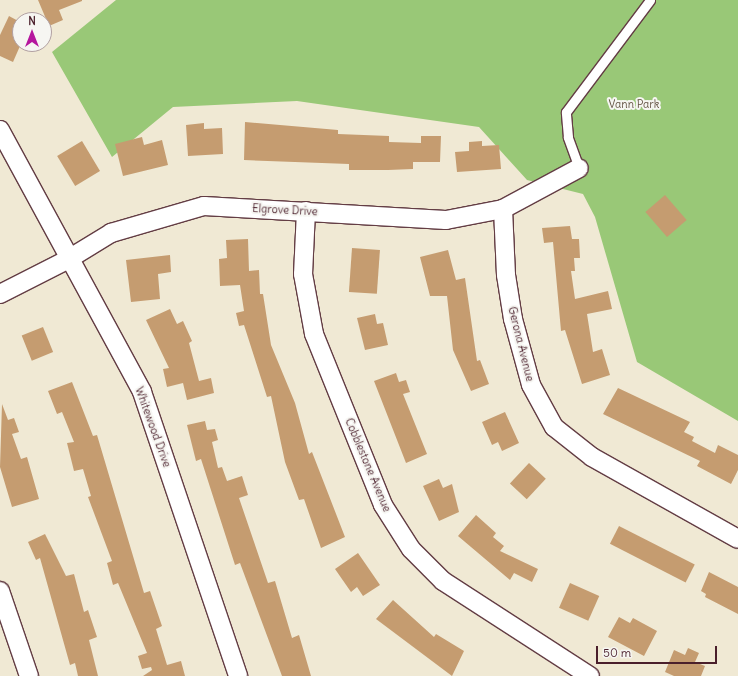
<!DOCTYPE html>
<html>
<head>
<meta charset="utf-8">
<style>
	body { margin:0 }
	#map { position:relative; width:738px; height:676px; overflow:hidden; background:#f0e9d4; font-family:Delius,sans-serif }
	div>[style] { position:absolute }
	.green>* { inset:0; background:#99c877 }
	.building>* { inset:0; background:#c59c70; transform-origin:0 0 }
	.roads { filter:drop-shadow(1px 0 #633d44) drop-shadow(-1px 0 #633d44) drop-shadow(0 1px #633d44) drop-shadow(0 -1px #633d44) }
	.lane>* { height:9px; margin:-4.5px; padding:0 4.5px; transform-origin:4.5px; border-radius:4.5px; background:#fff }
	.street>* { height:18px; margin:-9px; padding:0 9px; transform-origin:9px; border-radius:9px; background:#fff }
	span { translate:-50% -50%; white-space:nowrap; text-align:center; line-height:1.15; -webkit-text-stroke:4px #f6f6f2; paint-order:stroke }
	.park-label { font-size:11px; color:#625242 }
	.street-label { font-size:11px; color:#4a1f2b }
	.north { position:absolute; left:12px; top:12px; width:40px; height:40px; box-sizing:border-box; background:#f6f6f2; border:1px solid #b1a0a2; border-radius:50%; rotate:0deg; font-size:11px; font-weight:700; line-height:16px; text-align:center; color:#4a1f2b }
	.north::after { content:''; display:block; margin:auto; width:14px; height:18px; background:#b5179e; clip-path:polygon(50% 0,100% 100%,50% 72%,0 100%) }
	.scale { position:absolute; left:596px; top:646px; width:121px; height:18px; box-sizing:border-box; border:2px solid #4a1f2b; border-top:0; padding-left:5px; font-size:12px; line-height:14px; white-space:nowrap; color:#4a1f2b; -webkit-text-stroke:3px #f6f6f2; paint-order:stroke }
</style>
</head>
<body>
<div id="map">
	<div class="green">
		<i style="clip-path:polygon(116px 0,738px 0,738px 421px,637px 362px,595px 217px,583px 194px,527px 180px,479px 127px,297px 101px,173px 107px,112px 157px,52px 52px)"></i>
	</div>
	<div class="building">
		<i style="clip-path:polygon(38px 0,82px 0,82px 1px,59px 10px,63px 20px,49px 26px)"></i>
		<i style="clip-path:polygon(9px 16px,20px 22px,20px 46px,13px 62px,0 56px,0 35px)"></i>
		<i style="clip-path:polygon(245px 122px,338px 130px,338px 134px,389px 136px,389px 142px,421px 143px,421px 136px,441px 136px,440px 162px,413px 162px,413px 169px,388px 170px,349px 170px,349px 164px,244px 160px)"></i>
		<i style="clip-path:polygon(204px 123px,204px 129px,222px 128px,223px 154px,188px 156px,186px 125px)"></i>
		<i style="clip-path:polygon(142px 137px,144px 145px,162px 140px,168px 165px,123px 176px,115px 144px)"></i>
		<i style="left:82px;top:141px;width:35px;height:29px;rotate:59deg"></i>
		<i style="clip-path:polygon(482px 141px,482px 146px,499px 145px,501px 169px,457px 172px,455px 152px,469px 151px,469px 142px)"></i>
		<i style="left:665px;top:195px;width:33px;height:26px;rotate:49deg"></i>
		<i style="clip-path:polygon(570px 226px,572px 239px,579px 239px,580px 258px,574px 258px,575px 271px,571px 271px,575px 299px,608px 291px,612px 309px,587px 314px,593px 352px,602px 349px,610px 375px,582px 384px,565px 330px,561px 331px,553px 242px,544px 243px,542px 228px)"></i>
		<i style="clip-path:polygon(248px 239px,249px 271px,259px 270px,260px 294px,263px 294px,271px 345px,295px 403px,309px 454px,312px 452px,345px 537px,321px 548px,304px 499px,299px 500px,285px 462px,271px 396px,267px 397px,244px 325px,239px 326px,236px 313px,244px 311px,240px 285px,220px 286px,219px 259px,227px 258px,226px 240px)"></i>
		<i style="left:352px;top:248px;width:28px;height:44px;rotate:4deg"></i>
		<i style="clip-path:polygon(448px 250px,456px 280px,465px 278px,477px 361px,480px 360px,489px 384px,471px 391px,453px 350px,447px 296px,430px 296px,420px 257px)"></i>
		<i style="clip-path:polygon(170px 255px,171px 272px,158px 274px,160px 299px,131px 302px,126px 260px)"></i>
		<i style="clip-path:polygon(170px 309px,177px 324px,183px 321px,192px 341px,189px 343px,199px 381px,211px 378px,214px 393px,187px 400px,183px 383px,167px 387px,163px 369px,169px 368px,146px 320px)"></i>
		<i style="clip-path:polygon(375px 314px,377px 324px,383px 323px,388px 345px,365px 350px,357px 318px)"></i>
		<i style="left:43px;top:327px;width:27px;height:23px;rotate:68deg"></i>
		<i style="clip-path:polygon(396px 373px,399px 382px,406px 380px,410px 392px,403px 394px,427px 454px,406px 463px,374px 381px)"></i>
		<i style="clip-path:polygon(72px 382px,93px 436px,97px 435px,144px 593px,150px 591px,162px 626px,156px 629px,167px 665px,181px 661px,185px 676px,143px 676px,152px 670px,151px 667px,142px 669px,138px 656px,147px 653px,118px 583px,113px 585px,107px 563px,112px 561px,88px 497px,91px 496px,83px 469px,74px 471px,67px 443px,74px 442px,62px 412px,57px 414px,48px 391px)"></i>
		<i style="clip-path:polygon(618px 388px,690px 422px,684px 432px,694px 437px,692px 441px,715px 453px,718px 445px,738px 455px,738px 470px,731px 484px,697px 466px,700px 461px,603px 414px)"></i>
		<i style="clip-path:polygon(2px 404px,8px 420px,14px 418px,19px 432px,12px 434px,21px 459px,27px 457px,39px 499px,12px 507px,0 467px)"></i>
		<i style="clip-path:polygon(505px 412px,519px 443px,502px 451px,498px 442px,492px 445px,482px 422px)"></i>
		<i style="clip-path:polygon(205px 421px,207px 430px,215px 429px,218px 440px,212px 442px,218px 468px,222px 467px,227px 481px,242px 476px,248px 495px,239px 498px,268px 583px,275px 581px,292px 638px,299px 635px,311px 676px,282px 676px,240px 563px,235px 565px,201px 459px,196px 461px,187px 425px)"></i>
		<i style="left:529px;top:463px;width:23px;height:28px;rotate:43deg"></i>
		<i style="clip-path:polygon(439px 479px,443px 488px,452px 484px,459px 512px,439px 521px,423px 486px)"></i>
		<i style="clip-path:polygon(476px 515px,496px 533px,493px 537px,504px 546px,500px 551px,538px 569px,532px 582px,514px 573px,510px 580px,458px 536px)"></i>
		<i style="left:619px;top:526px;width:85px;height:20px;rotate:27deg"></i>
		<i style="clip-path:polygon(45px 534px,66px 576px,74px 574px,84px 612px,88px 610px,97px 637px,89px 640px,98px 676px,78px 676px,75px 663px,70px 665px,40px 558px,36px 560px,28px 542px)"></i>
		<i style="clip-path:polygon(358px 553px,380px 585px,363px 596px,357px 587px,351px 592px,335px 569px)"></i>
		<i style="clip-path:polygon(709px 572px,738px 587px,738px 614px,705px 597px,706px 594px,701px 591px)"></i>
		<i style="left:570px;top:583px;width:32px;height:27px;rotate:24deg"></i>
		<i style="clip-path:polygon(393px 600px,434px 637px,436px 634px,464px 651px,452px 676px,376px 619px)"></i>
		<i style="clip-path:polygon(619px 617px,630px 623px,633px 618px,657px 631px,644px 656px,608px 637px)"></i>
		<i style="clip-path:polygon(688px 648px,699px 653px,695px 662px,705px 666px,701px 676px,674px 676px,665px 672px,674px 650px,685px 655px)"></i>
	</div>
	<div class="roads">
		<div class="lane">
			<i style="left:579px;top:168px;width:33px;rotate:-110deg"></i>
			<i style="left:568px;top:137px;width:25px;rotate:-95deg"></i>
			<i style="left:566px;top:112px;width:140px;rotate:-53.1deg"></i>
		</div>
		<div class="street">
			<i style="left:0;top:130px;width:298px;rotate:61.5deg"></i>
			<i style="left:142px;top:392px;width:300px;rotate:71.3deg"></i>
			<i style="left:503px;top:209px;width:66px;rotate:87.4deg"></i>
			<i style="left:506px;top:275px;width:45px;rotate:81deg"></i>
			<i style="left:513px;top:319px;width:68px;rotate:74.7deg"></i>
			<i style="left:531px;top:385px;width:48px;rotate:61.3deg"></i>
			<i style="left:554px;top:427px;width:48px;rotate:38.3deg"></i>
			<i style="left:592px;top:457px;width:167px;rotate:29.3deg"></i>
			<i style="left:306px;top:211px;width:63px;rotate:92.7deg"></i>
			<i style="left:303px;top:274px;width:61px;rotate:79.6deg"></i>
			<i style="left:314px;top:334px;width:184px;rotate:68deg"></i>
			<i style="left:383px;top:505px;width:52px;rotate:57.5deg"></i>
			<i style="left:411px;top:549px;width:45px;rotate:45deg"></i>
			<i style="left:443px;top:581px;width:175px;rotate:32.9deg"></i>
			<i style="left:0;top:294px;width:75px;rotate:-26.9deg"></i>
			<i style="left:67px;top:260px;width:52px;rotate:-31.5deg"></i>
			<i style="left:111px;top:233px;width:97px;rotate:-16.2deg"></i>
			<i style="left:204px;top:206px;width:242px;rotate:3.3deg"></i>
			<i style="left:446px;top:220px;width:58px;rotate:-10.9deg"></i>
			<i style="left:503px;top:209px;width:86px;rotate:-28.3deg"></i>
			<i style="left:0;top:591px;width:90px;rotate:71.2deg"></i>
		</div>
	</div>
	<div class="park-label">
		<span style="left:634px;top:104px">Vann Park</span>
	</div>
	<div class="street-label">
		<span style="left:285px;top:210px;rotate:3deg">Elgrove Drive</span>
		<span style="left:521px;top:344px;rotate:76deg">Gerona Avenue</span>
		<span style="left:153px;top:427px;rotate:70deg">Whitewood Drive</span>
		<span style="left:368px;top:465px;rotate:67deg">Cobblestone Avenue</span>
	</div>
	<div class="north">N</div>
	<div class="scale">50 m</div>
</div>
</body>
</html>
